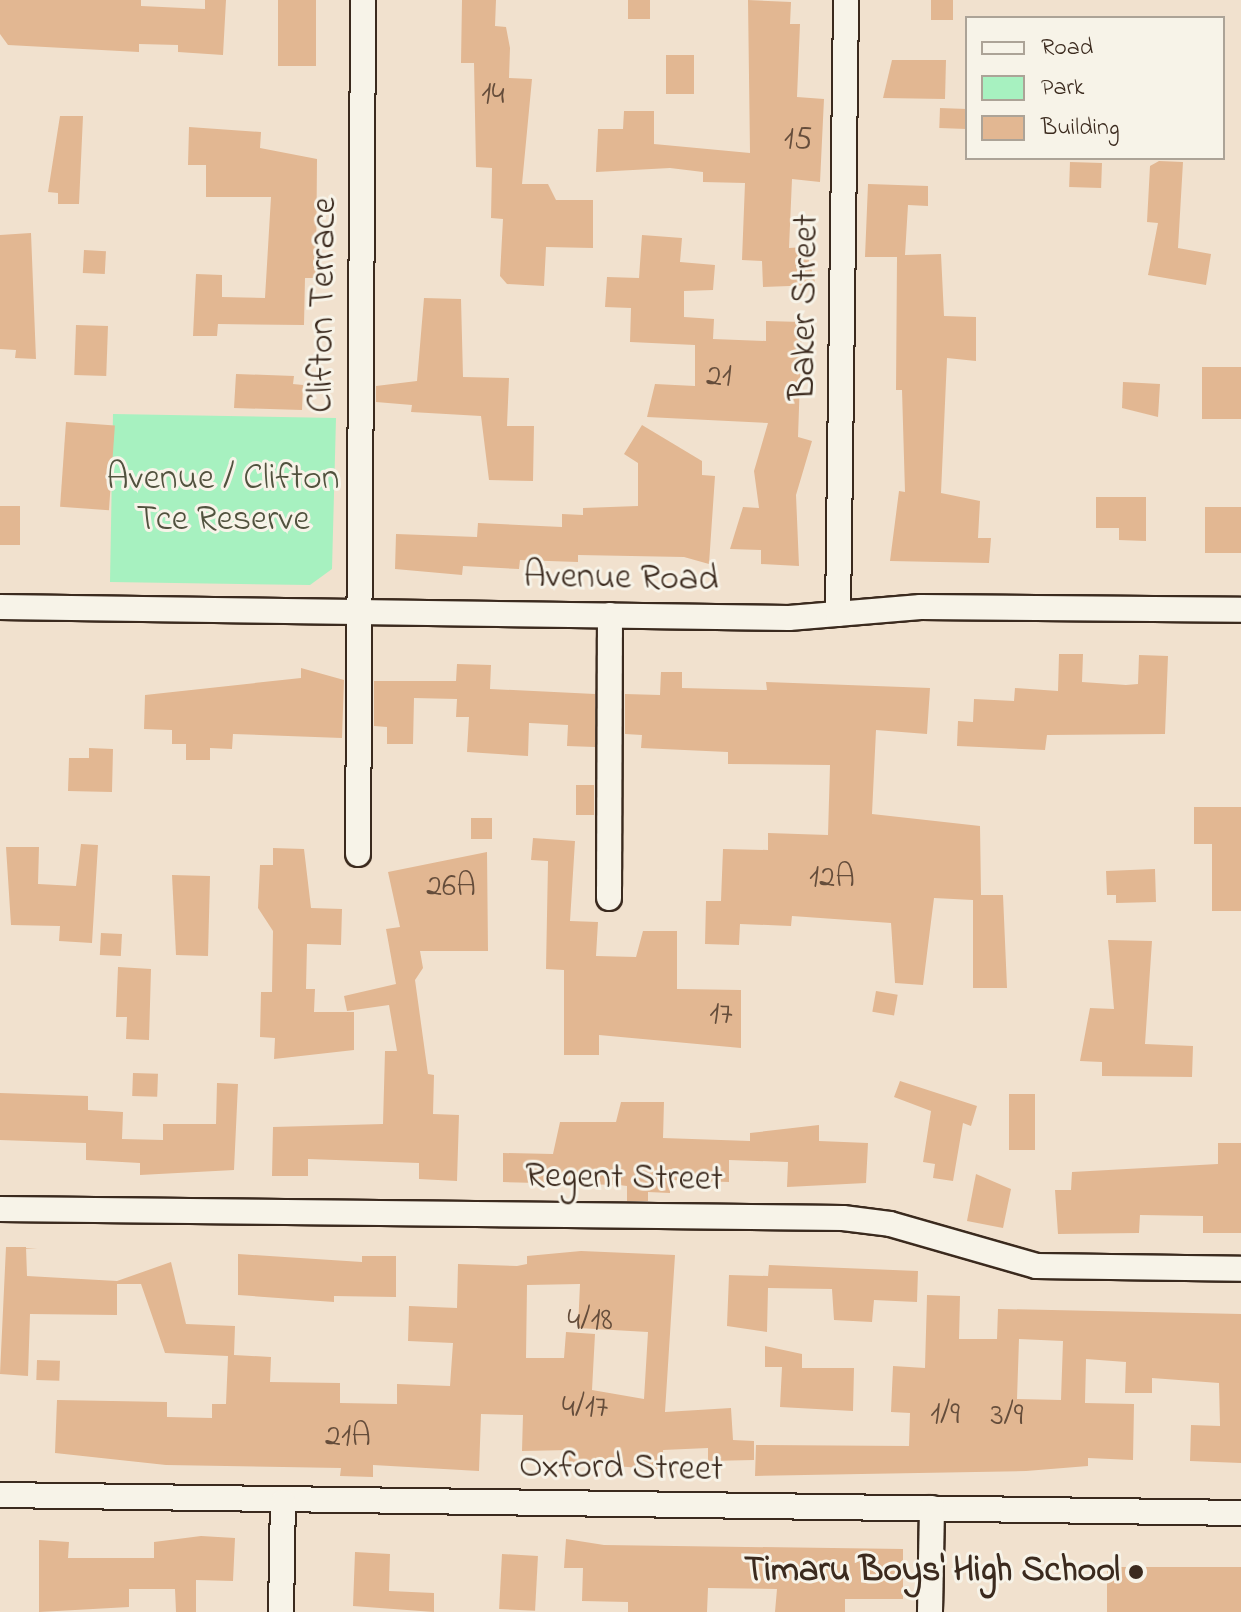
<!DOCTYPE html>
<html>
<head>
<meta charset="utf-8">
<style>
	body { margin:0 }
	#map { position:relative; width:1241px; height:1612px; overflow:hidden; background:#f1e1ce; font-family:"Indie Flower",sans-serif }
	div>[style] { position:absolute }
	.green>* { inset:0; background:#a7f1c0 }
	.building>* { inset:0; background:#e2b792; transform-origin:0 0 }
	.roads { filter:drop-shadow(2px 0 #3b2a1e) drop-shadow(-2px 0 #3b2a1e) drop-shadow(0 2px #3b2a1e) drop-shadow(0 -2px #3b2a1e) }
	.minor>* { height:24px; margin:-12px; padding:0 12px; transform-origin:12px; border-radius:12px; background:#f7f3e8 }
	.dots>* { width:22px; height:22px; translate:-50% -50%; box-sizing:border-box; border:4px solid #f7f3e8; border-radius:50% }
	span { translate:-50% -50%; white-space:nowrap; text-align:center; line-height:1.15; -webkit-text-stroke:6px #f7f3e8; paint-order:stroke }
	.number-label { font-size:32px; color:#654d3b }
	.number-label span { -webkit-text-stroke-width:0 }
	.street-label { font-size:36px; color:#3b2a1e }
	.park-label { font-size:36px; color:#51523e }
	.poi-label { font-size:36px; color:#3b2a1e; font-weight:700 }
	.right { translate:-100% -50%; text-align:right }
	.legend { position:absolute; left:965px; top:16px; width:260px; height:144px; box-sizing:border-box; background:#f7f3e8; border:2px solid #aca397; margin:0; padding:10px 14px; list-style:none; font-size:24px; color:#3b2a1e }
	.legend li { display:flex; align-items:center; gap:16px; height:40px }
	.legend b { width:40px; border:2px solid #aca397 }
</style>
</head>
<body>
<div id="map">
	<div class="green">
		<i style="clip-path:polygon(113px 414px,336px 418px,332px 569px,310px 585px,110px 582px)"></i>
	</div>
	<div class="building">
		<i style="clip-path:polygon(0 0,141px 0,141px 6px,205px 9px,205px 0,226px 0,223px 55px,178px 52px,178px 45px,139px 44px,139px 52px,8px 45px,0 34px)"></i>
		<i style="left:278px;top:0;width:38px;height:66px"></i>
		<i style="clip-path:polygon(462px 0,496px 0,495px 26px,506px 27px,510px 48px,509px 78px,532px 79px,522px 184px,548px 184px,556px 200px,593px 200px,593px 248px,546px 247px,544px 286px,507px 284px,500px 276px,503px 219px,491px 218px,492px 168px,476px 167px,474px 63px,461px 63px)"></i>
		<i style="left:628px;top:0;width:22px;height:19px"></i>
		<i style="clip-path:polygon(748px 0,791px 2px,790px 24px,800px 24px,797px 97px,824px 99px,820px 182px,792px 179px,789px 248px,805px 247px,816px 285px,763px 287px,762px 261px,742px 260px,745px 183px,703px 182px,703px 172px,670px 168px,596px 172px,598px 129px,623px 129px,624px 111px,654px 111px,654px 144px,750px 153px)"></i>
		<i style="left:931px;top:0;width:22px;height:20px"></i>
		<i style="left:666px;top:55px;width:28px;height:39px"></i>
		<i style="clip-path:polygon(892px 60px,946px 60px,945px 99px,883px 98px)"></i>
		<i style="left:940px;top:108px;width:27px;height:20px;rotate:2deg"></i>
		<i style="clip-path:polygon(60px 116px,83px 116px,79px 204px,58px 204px,58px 193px,48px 192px)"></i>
		<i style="clip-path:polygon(189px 127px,261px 132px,260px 148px,317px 159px,316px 278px,305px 278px,304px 325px,218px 324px,217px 336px,193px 336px,196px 274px,222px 275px,222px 297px,265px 298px,271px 197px,206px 197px,206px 165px,188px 165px)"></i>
		<i style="clip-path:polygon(1159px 161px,1183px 162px,1178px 248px,1211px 254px,1206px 285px,1148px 275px,1158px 223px,1147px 222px,1150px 166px)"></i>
		<i style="left:1070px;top:162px;width:32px;height:25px;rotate:2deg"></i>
		<i style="clip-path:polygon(868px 184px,928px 186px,928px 206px,908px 205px,905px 255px,941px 254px,944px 316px,976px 317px,976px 361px,947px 358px,941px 493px,980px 501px,978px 538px,991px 538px,989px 563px,890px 561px,899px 491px,905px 492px,902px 390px,896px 390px,897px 257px,865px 257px)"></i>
		<i style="clip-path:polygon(31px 233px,36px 359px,15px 358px,16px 350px,0 349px,0 235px)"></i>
		<i style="clip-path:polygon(642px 235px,682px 238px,680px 262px,715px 265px,713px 290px,684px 291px,684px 317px,714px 319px,713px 339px,766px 341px,766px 321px,802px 322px,798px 437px,812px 441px,796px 495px,799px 566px,761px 564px,761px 550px,730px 549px,743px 507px,759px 508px,754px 471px,768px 423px,647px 417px,655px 384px,695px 386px,695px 345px,630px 342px,631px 308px,605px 307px,607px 277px,639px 278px)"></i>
		<i style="left:84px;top:250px;width:22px;height:23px;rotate:3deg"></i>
		<i style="clip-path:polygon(424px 298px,461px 299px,463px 377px,509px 378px,507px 426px,534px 426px,533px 481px,489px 480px,481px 416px,411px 412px,412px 405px,376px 402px,376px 386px,417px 381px)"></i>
		<i style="left:76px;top:325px;width:32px;height:50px;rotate:2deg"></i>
		<i style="left:1241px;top:367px;width:52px;height:39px;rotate:90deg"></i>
		<i style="clip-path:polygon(236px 374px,294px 376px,293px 384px,303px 385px,302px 410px,234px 408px)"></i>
		<i style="clip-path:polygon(1123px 382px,1160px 384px,1158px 417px,1122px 408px)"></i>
		<i style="left:66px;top:422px;width:49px;height:85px;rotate:4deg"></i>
		<i style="clip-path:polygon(642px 425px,702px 461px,702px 475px,715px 476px,709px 564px,684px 557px,578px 555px,578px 562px,520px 560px,519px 569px,463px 566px,462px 575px,395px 569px,396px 534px,477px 537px,478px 523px,562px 527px,562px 514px,583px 515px,583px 508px,638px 506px,638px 463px,624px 454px)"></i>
		<i style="clip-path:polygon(1096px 497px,1146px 497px,1146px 541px,1119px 540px,1119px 528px,1096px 528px)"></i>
		<i style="left:0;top:506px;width:20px;height:39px"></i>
		<i style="left:1205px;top:507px;width:36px;height:46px"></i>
		<i style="clip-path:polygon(1059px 654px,1083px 654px,1082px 682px,1126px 685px,1138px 684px,1139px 655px,1168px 656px,1165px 734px,1047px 735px,1045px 750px,957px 746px,958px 721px,973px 722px,974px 699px,1014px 701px,1015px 688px,1058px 691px)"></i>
		<i style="clip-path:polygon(457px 664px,491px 665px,490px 689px,595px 694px,595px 747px,567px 746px,568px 725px,529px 723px,528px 756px,467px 752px,469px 717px,456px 717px,457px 699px,414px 698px,413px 744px,387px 744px,387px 727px,374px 726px,374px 681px,456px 681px)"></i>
		<i style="clip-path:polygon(301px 668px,344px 680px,342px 738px,233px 734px,232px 749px,210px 748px,210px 760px,186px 760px,186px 744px,172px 744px,172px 730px,144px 729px,145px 695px,301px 678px)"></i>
		<i style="clip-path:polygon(661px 672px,682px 672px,682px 688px,767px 690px,766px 682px,930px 688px,927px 734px,876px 730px,872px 814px,980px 826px,981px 895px,1003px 895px,1007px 988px,973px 988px,973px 900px,934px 898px,923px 985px,895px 983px,891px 923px,792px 916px,791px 926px,740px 924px,739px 945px,705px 944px,706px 901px,721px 901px,723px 849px,768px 850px,768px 833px,828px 835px,830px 765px,728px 764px,728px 752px,641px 748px,642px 735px,625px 734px,625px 694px,660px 695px)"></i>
		<i style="clip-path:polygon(89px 748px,113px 749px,112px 792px,68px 791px,69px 758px,89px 758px)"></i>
		<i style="left:576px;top:785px;width:18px;height:30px"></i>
		<i style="clip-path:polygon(1194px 807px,1241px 807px,1241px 911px,1212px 911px,1212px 844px,1194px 844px)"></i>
		<i style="left:471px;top:818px;width:21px;height:21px"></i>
		<i style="clip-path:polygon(533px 838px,575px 841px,570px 921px,598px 922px,596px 956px,636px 957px,643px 931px,677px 931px,677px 989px,741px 990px,741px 1048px,599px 1035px,599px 1055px,564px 1055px,564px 970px,546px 969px,548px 861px,531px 860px)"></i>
		<i style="clip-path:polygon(81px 844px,98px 845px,92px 943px,59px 941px,60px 926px,11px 925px,6px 847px,39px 847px,38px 884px,76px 886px)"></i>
		<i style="clip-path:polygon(273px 848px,304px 849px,311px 908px,342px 909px,341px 945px,307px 944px,306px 989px,315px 989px,314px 1012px,354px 1012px,354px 1050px,274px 1059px,275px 1038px,260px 1037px,261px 992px,272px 992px,273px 931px,258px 908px,260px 865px,273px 865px)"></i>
		<i style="clip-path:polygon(487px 852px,488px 951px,420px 951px,423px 968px,415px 980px,428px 1074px,434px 1075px,433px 1114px,459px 1115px,457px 1181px,419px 1179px,419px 1163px,308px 1159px,308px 1176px,272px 1176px,273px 1127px,383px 1124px,385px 1051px,397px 1051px,389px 1005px,347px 1011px,344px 996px,396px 984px,386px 929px,400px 927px,388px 872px)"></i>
		<i style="clip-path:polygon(1155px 869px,1156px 902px,1116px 903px,1116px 895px,1107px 895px,1106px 871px)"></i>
		<i style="clip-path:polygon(172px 875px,210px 876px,208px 956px,176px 955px)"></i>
		<i style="left:101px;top:933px;width:21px;height:22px;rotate:3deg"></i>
		<i style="clip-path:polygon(1108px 940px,1152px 941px,1145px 1044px,1193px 1046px,1192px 1077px,1102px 1076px,1102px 1062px,1080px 1061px,1090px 1008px,1114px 1009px)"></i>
		<i style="clip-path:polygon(118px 967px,151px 969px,149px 1040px,126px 1039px,127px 1017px,116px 1017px)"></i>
		<i style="left:876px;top:991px;width:22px;height:21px;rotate:10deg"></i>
		<i style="left:133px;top:1073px;width:25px;height:23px;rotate:2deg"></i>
		<i style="clip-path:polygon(900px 1081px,977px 1106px,971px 1126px,963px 1123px,953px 1181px,933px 1178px,935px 1164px,923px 1162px,931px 1111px,894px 1097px)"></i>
		<i style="clip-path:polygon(217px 1083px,238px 1084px,234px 1170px,140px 1175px,140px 1163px,86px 1160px,86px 1143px,0 1140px,0 1093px,88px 1096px,88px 1110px,123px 1112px,122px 1139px,163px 1140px,163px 1124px,216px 1124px)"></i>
		<i style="left:1009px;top:1094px;width:26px;height:56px"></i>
		<i style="clip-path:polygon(621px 1102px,664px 1102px,663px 1138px,750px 1141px,750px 1133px,819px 1125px,819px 1141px,868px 1143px,866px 1183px,787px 1187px,788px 1162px,729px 1160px,729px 1182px,670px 1180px,670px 1193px,648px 1192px,648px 1201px,627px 1201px,627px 1186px,619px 1185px,503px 1182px,503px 1153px,553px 1154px,560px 1122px,616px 1122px)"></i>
		<i style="clip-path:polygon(1218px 1143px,1241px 1143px,1241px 1233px,1203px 1233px,1203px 1216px,1140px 1215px,1139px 1233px,1058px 1234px,1055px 1190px,1071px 1190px,1072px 1172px,1218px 1164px)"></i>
		<i style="clip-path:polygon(976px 1174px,1011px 1189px,1003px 1228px,967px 1221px)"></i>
		<i style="clip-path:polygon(evenodd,6px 1247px,26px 1247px,27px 1276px,117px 1281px,171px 1262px,186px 1324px,235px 1326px,234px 1355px,271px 1357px,270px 1382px,340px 1383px,340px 1403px,397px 1404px,397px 1384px,450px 1386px,453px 1343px,408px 1341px,409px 1306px,457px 1308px,458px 1264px,517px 1266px,527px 1264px,527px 1256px,581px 1251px,675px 1255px,665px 1412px,731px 1408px,733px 1440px,754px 1441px,754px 1460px,708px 1461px,708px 1448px,663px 1450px,663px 1470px,569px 1462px,569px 1450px,522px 1451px,523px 1415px,481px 1414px,479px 1471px,373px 1465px,373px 1477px,340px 1476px,341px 1468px,166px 1465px,55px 1453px,57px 1400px,167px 1402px,167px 1417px,212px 1418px,212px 1404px,226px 1404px,228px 1356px,165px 1353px,141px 1284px,117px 1284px,117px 1315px,30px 1314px,28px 1376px,0 1374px,6px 1247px,580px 1284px,578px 1328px,648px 1332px,644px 1399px,592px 1390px,595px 1334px,566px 1332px,564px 1358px,526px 1358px,527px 1285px,580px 1284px)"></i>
		<i style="clip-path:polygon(238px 1254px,362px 1262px,362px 1256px,396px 1256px,396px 1297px,334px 1296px,334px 1302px,238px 1295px)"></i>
		<i style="clip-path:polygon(769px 1265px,918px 1271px,917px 1302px,874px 1300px,872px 1322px,834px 1320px,832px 1289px,768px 1288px,767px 1332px,727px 1326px,729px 1275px,768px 1276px)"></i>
		<i style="clip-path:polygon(evenodd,927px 1295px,960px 1296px,959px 1339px,997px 1339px,998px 1309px,1241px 1314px,1241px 1463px,1190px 1461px,1191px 1425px,1220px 1426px,1219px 1383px,1152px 1378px,1152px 1393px,1125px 1393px,1126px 1362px,1086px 1359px,1085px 1403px,1134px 1404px,1133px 1460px,1088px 1458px,1088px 1466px,1026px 1471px,755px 1476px,756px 1445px,909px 1446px,910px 1413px,891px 1412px,893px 1366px,925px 1368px,927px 1295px,1019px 1339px,1063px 1341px,1061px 1400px,1017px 1399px,1019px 1339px)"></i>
		<i style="clip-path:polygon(765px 1346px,802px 1354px,802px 1368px,854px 1368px,853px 1411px,780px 1407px,782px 1367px,765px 1367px)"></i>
		<i style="left:37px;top:1360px;width:23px;height:20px;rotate:2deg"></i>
		<i style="clip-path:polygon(201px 1536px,235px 1538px,233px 1581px,196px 1580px,196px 1612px,176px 1612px,175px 1589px,129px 1589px,129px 1607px,39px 1612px,39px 1540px,69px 1542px,68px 1558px,154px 1558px,154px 1542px)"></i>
		<i style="clip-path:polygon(566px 1539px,604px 1545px,903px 1549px,903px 1599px,845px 1599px,845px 1612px,775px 1612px,777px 1589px,708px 1588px,707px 1612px,628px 1612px,628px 1602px,582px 1601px,583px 1568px,564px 1568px)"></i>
		<i style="clip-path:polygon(355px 1552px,390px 1554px,389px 1591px,434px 1593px,434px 1612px,353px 1606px)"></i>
		<i style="left:502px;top:1554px;width:36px;height:55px;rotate:3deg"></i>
		<i style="left:1241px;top:1567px;width:45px;height:134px;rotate:90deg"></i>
	</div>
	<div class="roads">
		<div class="minor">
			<i style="left:0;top:607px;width:789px;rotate:0.8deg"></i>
			<i style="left:789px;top:618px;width:132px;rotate:-4.8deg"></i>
			<i style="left:921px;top:607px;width:320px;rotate:0.5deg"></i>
			<i style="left:838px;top:614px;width:614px;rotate:-89.25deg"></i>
			<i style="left:358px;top:854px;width:854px;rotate:-89.66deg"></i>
			<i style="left:609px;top:898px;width:283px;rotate:-89.8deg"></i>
			<i style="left:0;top:1209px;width:843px;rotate:0.61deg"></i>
			<i style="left:843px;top:1218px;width:47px;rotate:7.3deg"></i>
			<i style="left:890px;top:1224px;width:152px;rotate:16deg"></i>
			<i style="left:1036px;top:1266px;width:205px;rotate:0.8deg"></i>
			<i style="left:0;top:1495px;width:1241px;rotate:0.83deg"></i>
			<i style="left:281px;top:1612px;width:110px;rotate:-89deg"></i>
			<i style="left:930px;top:1612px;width:104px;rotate:-88.9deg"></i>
		</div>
	</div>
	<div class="dots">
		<i style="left:1136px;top:1572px;background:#3b2a1e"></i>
	</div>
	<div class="number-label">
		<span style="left:493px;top:96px">14</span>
		<span style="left:798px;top:141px">15</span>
		<span style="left:719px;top:378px">21</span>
		<span style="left:832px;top:879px">12A</span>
		<span style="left:451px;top:888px">26A</span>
		<span style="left:721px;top:1016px">17</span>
		<span style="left:590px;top:1322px">4/18</span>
		<span style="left:585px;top:1409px">4/17</span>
		<span style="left:945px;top:1416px">1/9</span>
		<span style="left:1007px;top:1417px">3/9</span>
		<span style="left:348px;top:1438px">21A</span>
	</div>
	<div class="street-label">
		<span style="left:324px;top:305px;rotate:-89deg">Clifton Terrace</span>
		<span style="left:806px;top:307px;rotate:-89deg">Baker Street</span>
		<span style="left:621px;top:579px;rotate:1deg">Avenue Road</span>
		<span style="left:624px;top:1179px;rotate:1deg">Regent Street</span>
		<span style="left:621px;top:1469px;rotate:1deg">Oxford Street</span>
	</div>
	<div class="park-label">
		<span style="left:223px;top:500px">Avenue / Clifton<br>Tce Reserve</span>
	</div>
	<div class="poi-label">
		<span class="right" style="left:1120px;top:1572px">Timaru Boys' High School</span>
	</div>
	<ul class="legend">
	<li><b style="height:10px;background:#f7f3e8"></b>Road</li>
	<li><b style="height:22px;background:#a7f1c0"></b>Park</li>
	<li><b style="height:22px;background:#e2b792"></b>Building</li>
	</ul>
</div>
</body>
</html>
